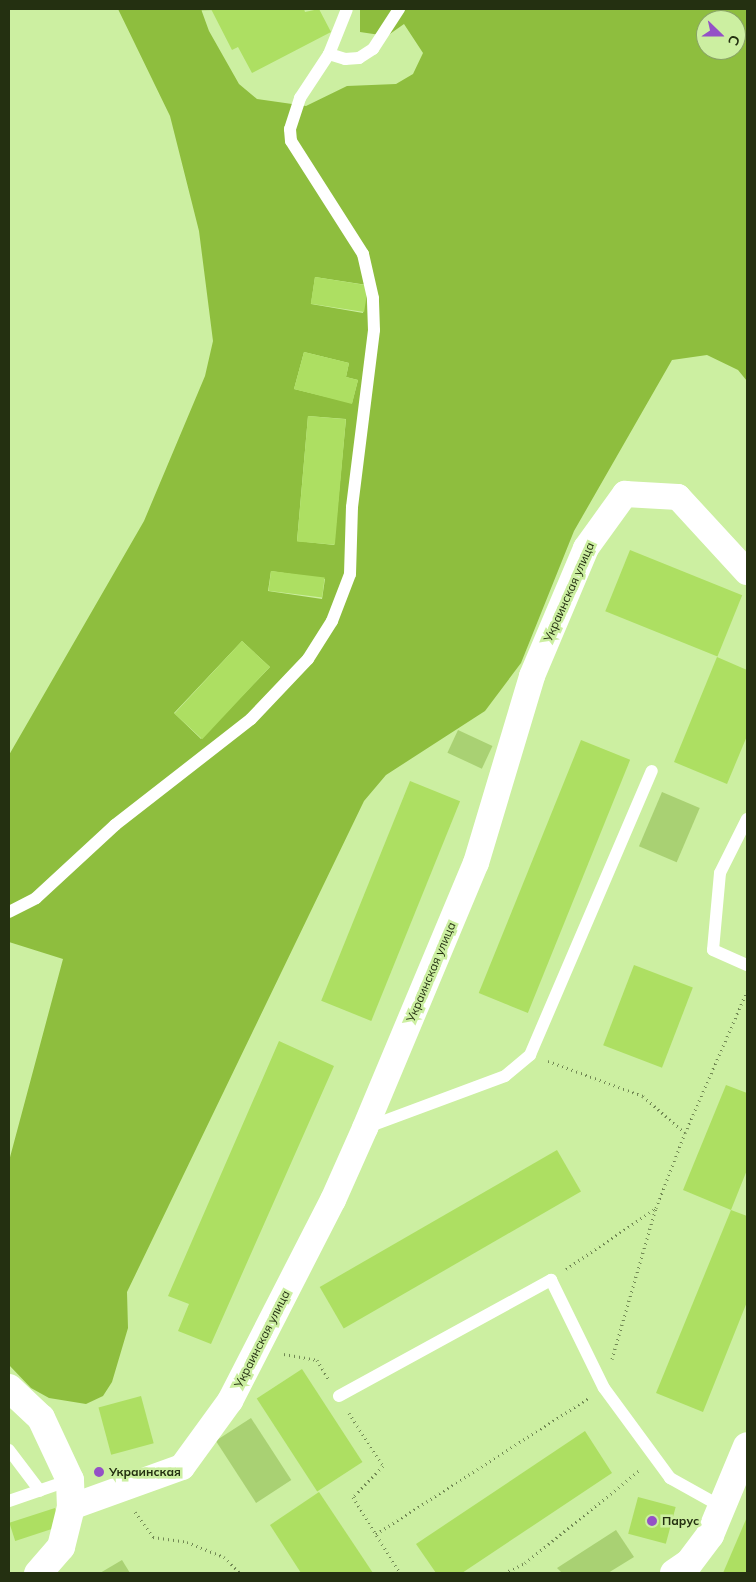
<!DOCTYPE html>
<html>
<head>
<meta charset="utf-8">
<style>
	body { margin:0 }
	#map { position:relative; width:756px; height:1582px; overflow:hidden; background:#ccefa1; font-family:Mulish,sans-serif }
	div>[style] { position:absolute }
	.green>* { inset:0; background:#a9d173; transform-origin:0 0 }
	.forest>* { inset:0; background:#8ebe3e }
	.building>* { inset:0; background:#addf62; transform-origin:0 0 }
	.path>* { height:3px; margin-top:-1.5px; transform-origin:0; background:repeating-linear-gradient(90deg,#728954 0 1px,transparent 0 5px) }
	.service>* { height:12px; margin:-6px; padding:0 6px; transform-origin:6px; border-radius:6px; background:#fff }
	.minor>* { height:26px; margin:-13px; padding:0 13px; transform-origin:13px; border-radius:13px; background:#fff }
	.tertiary>* { height:28px; margin:-14px; padding:0 14px; transform-origin:14px; border-radius:14px; background:#fff }
	.primary>* { height:28px; margin:-14px; padding:0 14px; transform-origin:14px; border-radius:14px; background:#fff }
	.dots>* { width:14px; height:14px; translate:-50% -50%; box-sizing:border-box; border:2px solid #ccefa1; border-radius:50% }
	span { translate:-50% -50%; white-space:nowrap; text-align:center; line-height:1.15; -webkit-text-stroke:5px #ccefa1; paint-order:stroke }
	.street-label { font-size:12px; color:#243011 }
	.poi-label { font-size:12px; color:#243011; font-weight:700 }
	.left { translate:0 -50%; text-align:left }
	.frame { position:absolute; inset:0; border:10px solid #243011; pointer-events:none }
	.north { position:absolute; left:696px; top:10px; width:50px; height:50px; box-sizing:border-box; background:#ccefa1; border:1px solid #89a367; border-radius:50%; rotate:112deg; font-size:14px; font-weight:700; line-height:20px; text-align:center; color:#243011 }
	.north::after { content:''; display:block; margin:auto; width:18px; height:22px; background:#9451c6; clip-path:polygon(50% 0,100% 100%,50% 72%,0 100%) }
</style>
</head>
<body>
<div id="map">
	<div class="green">
		<i style="left:458px;top:730px;width:38px;height:25px;rotate:25deg"></i>
		<i style="left:662px;top:792px;width:41px;height:59px;rotate:23deg"></i>
		<i style="left:251px;top:1418px;width:74px;height:42px;rotate:57deg"></i>
		<i style="clip-path:polygon(616px 1530px,634px 1557px,608px 1573px,562px 1573px,557px 1568px)"></i>
		<i style="clip-path:polygon(122px 1560px,130px 1573px,100px 1573px)"></i>
	</div>
	<div class="forest">
		<i style="clip-path:polygon(evenodd,118px 9px,201px 9px,209px 31px,239px 84px,257px 99px,306px 106px,347px 86px,396px 84px,413px 74px,423px 53px,404px 24px,387px 36px,360px 32px,360px 9px,747px 9px,747px 381px,738px 370px,707px 355px,672px 360px,574px 531px,521px 663px,485px 711px,386px 775px,364px 801px,127px 1292px,128px 1328px,112px 1382px,103px 1396px,86px 1404px,49px 1398px,31px 1388px,9px 1365px,9px 1161px,63px 959px,9px 942px,9px 755px,144px 521px,205px 376px,213px 341px,199px 231px,170px 116px,118px 9px,706px 20px,736px 20px,736px 50px,706px 50px,706px 20px,118px 9px,315px 277px,367px 285px,363px 313px,311px 304px,315px 277px,118px 9px,304px 352px,349px 363px,346px 377px,358px 380px,352px 403px,294px 389px,304px 352px,118px 9px,308px 416px,346px 419px,334px 545px,297px 541px,308px 416px,118px 9px,271px 571px,325px 579px,322px 599px,268px 591px,271px 571px,118px 9px,242px 641px,270px 667px,201px 739px,174px 713px,242px 641px)"></i>
	</div>
	<div class="building">
		<i style="clip-path:polygon(211px 9px,304px 9px,305px 12px,319px 9px,331px 32px,252px 73px,238px 47px,232px 50px)"></i>
		<i style="left:315px;top:277px;width:54px;height:27px;rotate:9deg"></i>
		<i style="clip-path:polygon(304px 352px,349px 363px,346px 377px,358px 380px,352px 404px,294px 389px)"></i>
		<i style="left:308px;top:416px;width:38px;height:126px;rotate:5deg"></i>
		<i style="left:630px;top:550px;width:121px;height:66px;rotate:22deg"></i>
		<i style="left:271px;top:571px;width:54px;height:20px;rotate:7deg"></i>
		<i style="left:242px;top:641px;width:38px;height:99px;rotate:43deg"></i>
		<i style="clip-path:polygon(717px 657px,747px 670px,747px 736px,727px 784px,674px 762px)"></i>
		<i style="left:581px;top:740px;width:53px;height:273px;rotate:22deg"></i>
		<i style="left:410px;top:781px;width:54px;height:237px;rotate:22deg"></i>
		<i style="left:634px;top:965px;width:63px;height:86px;rotate:21deg"></i>
		<i style="clip-path:polygon(279px 1041px,334px 1066px,211px 1344px,178px 1331px,189px 1304px,168px 1296px)"></i>
		<i style="clip-path:polygon(726px 1085px,747px 1093px,747px 1170px,731px 1210px,683px 1190px)"></i>
		<i style="left:557px;top:1150px;width:48px;height:274px;rotate:60deg"></i>
		<i style="clip-path:polygon(731px 1210px,747px 1216px,747px 1302px,703px 1412px,656px 1393px)"></i>
		<i style="left:302px;top:1369px;width:111px;height:54px;rotate:57deg"></i>
		<i style="left:141px;top:1396px;width:49px;height:44px;rotate:75deg"></i>
		<i style="clip-path:polygon(585px 1431px,612px 1473px,462px 1573px,436px 1573px,416px 1544px)"></i>
		<i style="clip-path:polygon(319px 1492px,373px 1573px,301px 1573px,270px 1525px)"></i>
		<i style="left:638px;top:1497px;width:39px;height:38px;rotate:15deg"></i>
		<i style="left:55px;top:1508px;width:19px;height:48px;rotate:72deg"></i>
		<i style="clip-path:polygon(747px 1517px,747px 1573px,723px 1573px)"></i>
	</div>
	<div class="path">
		<i style="left:548px;top:1061px;width:101px;rotate:20.2deg"></i>
		<i style="left:643px;top:1096px;width:56px;rotate:41.4deg"></i>
		<i style="left:685px;top:1133px;width:155px;rotate:-66.4deg"></i>
		<i style="left:566px;top:1269px;width:109px;rotate:-34.1deg"></i>
		<i style="left:656px;top:1208px;width:80px;rotate:-68.9deg"></i>
		<i style="left:284px;top:1354px;width:34px;rotate:10deg"></i>
		<i style="left:317px;top:1360px;width:23px;rotate:59deg"></i>
		<i style="left:612px;top:1359px;width:157px;rotate:-73.8deg"></i>
		<i style="left:349px;top:1413px;width:63px;rotate:57.3deg"></i>
		<i style="left:383px;top:1466px;width:43px;rotate:134.1deg"></i>
		<i style="left:353px;top:1497px;width:89px;rotate:58.3deg"></i>
		<i style="left:135px;top:1512px;width:31px;rotate:54deg"></i>
		<i style="left:153px;top:1537px;width:34px;rotate:8deg"></i>
		<i style="left:187px;top:1542px;width:40px;rotate:22deg"></i>
		<i style="left:224px;top:1557px;width:23px;rotate:45deg"></i>
		<i style="left:376px;top:1534px;width:253px;rotate:-32.6deg"></i>
		<i style="left:504px;top:1573px;width:23px;rotate:-25deg"></i>
		<i style="left:525px;top:1563px;width:149px;rotate:-39deg"></i>
	</div>
	<div class="service">
		<i style="left:329px;top:54px;width:17px;rotate:17deg"></i>
		<i style="left:345px;top:59px;width:14px;rotate:-4deg"></i>
		<i style="left:359px;top:58px;width:17px;rotate:-33deg"></i>
		<i style="left:373px;top:49px;width:48px;rotate:-57deg"></i>
		<i style="left:747px;top:819px;width:60px;rotate:116.6deg"></i>
		<i style="left:720px;top:873px;width:77px;rotate:95.2deg"></i>
		<i style="left:713px;top:950px;width:37px;rotate:24deg"></i>
		<i style="left:9px;top:912px;width:30px;rotate:-27deg"></i>
		<i style="left:36px;top:898px;width:108px;rotate:-42.7deg"></i>
		<i style="left:115px;top:825px;width:172px;rotate:-37.9deg"></i>
		<i style="left:251px;top:719px;width:83px;rotate:-46.5deg"></i>
		<i style="left:308px;top:659px;width:45px;rotate:-57.7deg"></i>
		<i style="left:332px;top:621px;width:50px;rotate:-69deg"></i>
		<i style="left:350px;top:574px;width:67px;rotate:-88.3deg"></i>
		<i style="left:352px;top:507px;width:178px;rotate:-82.9deg"></i>
		<i style="left:374px;top:330px;width:32px;rotate:-92deg"></i>
		<i style="left:373px;top:298px;width:45px;rotate:-102.8deg"></i>
		<i style="left:363px;top:254px;width:134px;rotate:-122.5deg"></i>
		<i style="left:291px;top:141px;width:12px;rotate:-95deg"></i>
		<i style="left:290px;top:129px;width:33px;rotate:-72deg"></i>
		<i style="left:300px;top:98px;width:53px;rotate:-56.6deg"></i>
		<i style="left:329px;top:54px;width:48px;rotate:-68.2deg"></i>
		<i style="left:368px;top:1127px;width:146px;rotate:-20.4deg"></i>
		<i style="left:505px;top:1076px;width:33px;rotate:-40deg"></i>
		<i style="left:530px;top:1055px;width:309px;rotate:-66.8deg"></i>
		<i style="left:339px;top:1396px;width:242px;rotate:-28.7deg"></i>
		<i style="left:551px;top:1280px;width:120px;rotate:63.9deg"></i>
		<i style="left:604px;top:1388px;width:112px;rotate:53.7deg"></i>
		<i style="left:670px;top:1478px;width:60px;rotate:29.1deg"></i>
		<i style="left:9px;top:1450px;width:51px;rotate:52.9deg"></i>
		<i style="left:9px;top:1501px;width:65px;rotate:-19deg"></i>
	</div>
	<div class="minor">
		<i style="left:71px;top:1507px;width:118px;rotate:-19.8deg"></i>
		<i style="left:182px;top:1467px;width:82px;rotate:-54deg"></i>
		<i style="left:230px;top:1401px;width:226px;rotate:-62.9deg"></i>
		<i style="left:333px;top:1200px;width:79px;rotate:-66deg"></i>
		<i style="left:365px;top:1128px;width:287px;rotate:-67.3deg"></i>
		<i style="left:476px;top:863px;width:195px;rotate:-73.3deg"></i>
		<i style="left:532px;top:676px;width:139px;rotate:-67.1deg"></i>
		<i style="left:586px;top:548px;width:67px;rotate:-54.2deg"></i>
		<i style="left:625px;top:494px;width:53px;rotate:3.2deg"></i>
		<i style="left:678px;top:497px;width:102px;rotate:47.4deg"></i>
	</div>
	<div class="tertiary">
		<i style="left:674px;top:1573px;width:18px;rotate:-34deg"></i>
		<i style="left:689px;top:1563px;width:35px;rotate:-53deg"></i>
		<i style="left:710px;top:1535px;width:96px;rotate:-67.4deg"></i>
	</div>
	<div class="primary">
		<i style="left:9px;top:1388px;width:44px;rotate:43.2deg"></i>
		<i style="left:41px;top:1418px;width:68px;rotate:64.9deg"></i>
		<i style="left:70px;top:1480px;width:27px;rotate:88deg"></i>
		<i style="left:71px;top:1507px;width:41px;rotate:104deg"></i>
		<i style="left:61px;top:1547px;width:35px;rotate:131deg"></i>
	</div>
	<div class="dots">
		<i style="left:99px;top:1472px;background:#9451c6"></i>
		<i style="left:652px;top:1521px;background:#9451c6"></i>
	</div>
	<div class="street-label">
		<span style="left:569px;top:592px;rotate:-66deg">Украинская улица</span>
		<span style="left:431px;top:972px;rotate:-67deg">Украинская улица</span>
		<span style="left:262px;top:1339px;rotate:-63deg">Украинская улица</span>
	</div>
	<div class="poi-label">
		<span class="left" style="left:109px;top:1472px">Украинская</span>
		<span class="left" style="left:662px;top:1521px">Парус</span>
	</div>
	<div class="frame"></div>
	<div class="north">С</div>
</div>
</body>
</html>
